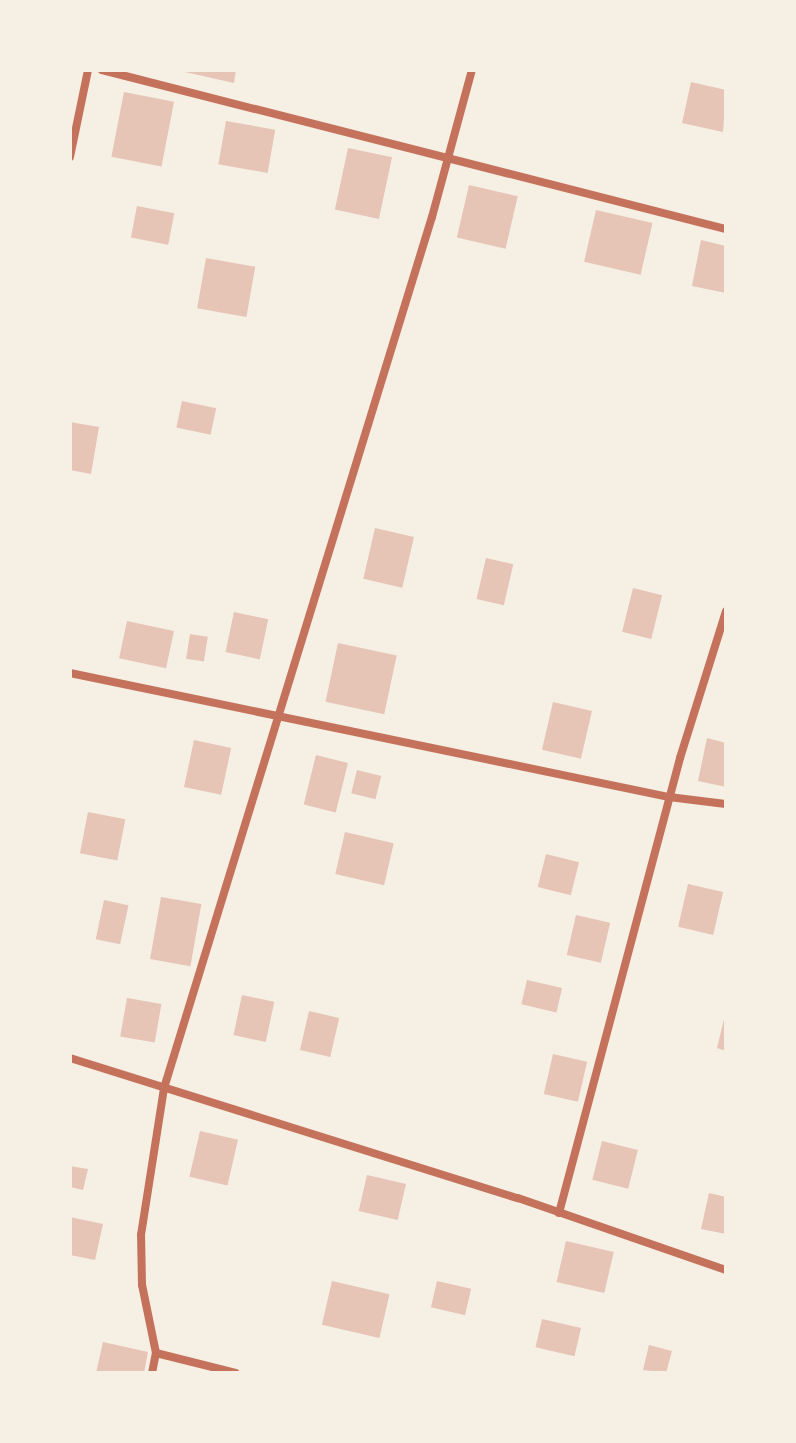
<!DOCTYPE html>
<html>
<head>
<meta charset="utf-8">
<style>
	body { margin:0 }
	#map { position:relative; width:796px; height:1443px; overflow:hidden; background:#f6efe4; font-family:Poppins,sans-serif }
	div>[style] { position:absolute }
	.building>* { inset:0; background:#e6c5b7; transform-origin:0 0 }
	.minor>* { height:8px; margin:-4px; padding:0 4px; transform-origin:4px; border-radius:4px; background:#c5725c }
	span { translate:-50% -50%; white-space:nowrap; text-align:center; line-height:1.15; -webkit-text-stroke:8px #f6efe4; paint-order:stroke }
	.frame { position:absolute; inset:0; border:72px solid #f6efe4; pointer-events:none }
</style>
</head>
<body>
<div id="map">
	<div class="building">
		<i style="clip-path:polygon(176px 70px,236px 70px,234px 83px)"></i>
		<i style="clip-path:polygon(691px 82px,726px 90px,723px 132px,682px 123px)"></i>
		<i style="left:124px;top:92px;width:51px;height:66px;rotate:11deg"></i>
		<i style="left:226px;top:121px;width:50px;height:44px;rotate:10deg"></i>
		<i style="left:348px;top:148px;width:45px;height:63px;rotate:12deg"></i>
		<i style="left:469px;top:185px;width:50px;height:54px;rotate:13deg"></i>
		<i style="left:137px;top:206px;width:38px;height:32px;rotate:11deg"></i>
		<i style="left:596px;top:210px;width:58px;height:53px;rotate:13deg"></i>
		<i style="clip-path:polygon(701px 240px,726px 246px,726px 293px,692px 286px)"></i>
		<i style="left:206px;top:258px;width:50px;height:51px;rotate:10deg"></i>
		<i style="left:182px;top:401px;width:35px;height:27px;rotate:12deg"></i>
		<i style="clip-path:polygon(70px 422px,99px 427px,91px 474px,70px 470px)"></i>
		<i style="left:375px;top:528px;width:40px;height:52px;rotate:13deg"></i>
		<i style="left:486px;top:558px;width:28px;height:42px;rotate:13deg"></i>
		<i style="left:633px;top:588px;width:30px;height:45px;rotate:14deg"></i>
		<i style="left:234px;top:612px;width:35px;height:41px;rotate:12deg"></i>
		<i style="left:127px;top:621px;width:48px;height:38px;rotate:12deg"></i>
		<i style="left:190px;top:634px;width:18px;height:25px;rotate:9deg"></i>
		<i style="left:338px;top:643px;width:60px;height:60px;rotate:12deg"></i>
		<i style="left:553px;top:702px;width:40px;height:49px;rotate:13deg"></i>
		<i style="clip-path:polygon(707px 738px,726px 743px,726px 787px,698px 781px)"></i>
		<i style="left:194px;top:740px;width:38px;height:48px;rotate:12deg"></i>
		<i style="left:316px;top:755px;width:33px;height:51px;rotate:14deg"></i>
		<i style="left:357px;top:770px;width:25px;height:24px;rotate:14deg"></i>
		<i style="left:88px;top:812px;width:38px;height:42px;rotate:11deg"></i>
		<i style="left:345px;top:832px;width:50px;height:43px;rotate:13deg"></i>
		<i style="left:546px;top:854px;width:34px;height:34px;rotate:14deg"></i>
		<i style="left:688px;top:884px;width:36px;height:44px;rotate:13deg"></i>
		<i style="left:161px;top:897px;width:41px;height:63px;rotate:10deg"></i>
		<i style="left:104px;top:900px;width:25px;height:40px;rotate:12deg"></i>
		<i style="left:576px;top:915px;width:35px;height:41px;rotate:13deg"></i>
		<i style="left:527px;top:980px;width:36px;height:25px;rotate:13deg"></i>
		<i style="left:242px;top:995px;width:33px;height:41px;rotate:12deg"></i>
		<i style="left:127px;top:998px;width:35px;height:39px;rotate:10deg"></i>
		<i style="left:309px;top:1011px;width:31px;height:40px;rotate:13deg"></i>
		<i style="clip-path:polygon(725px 1015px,726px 1015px,726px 1051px,717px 1048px)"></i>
		<i style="left:553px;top:1054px;width:35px;height:41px;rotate:13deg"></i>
		<i style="left:200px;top:1131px;width:39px;height:47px;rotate:13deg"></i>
		<i style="left:602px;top:1141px;width:37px;height:40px;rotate:14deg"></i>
		<i style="clip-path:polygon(70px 1166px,88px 1169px,83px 1190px,70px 1187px)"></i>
		<i style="left:367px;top:1175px;width:40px;height:37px;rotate:13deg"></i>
		<i style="clip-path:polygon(709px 1193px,726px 1197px,726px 1234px,701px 1229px)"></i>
		<i style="clip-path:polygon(70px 1217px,103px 1224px,95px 1260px,70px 1255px)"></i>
		<i style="left:566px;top:1241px;width:49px;height:42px;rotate:13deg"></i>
		<i style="left:332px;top:1281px;width:59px;height:45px;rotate:13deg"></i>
		<i style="left:437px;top:1281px;width:35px;height:27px;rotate:13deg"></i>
		<i style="left:542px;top:1319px;width:40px;height:29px;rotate:13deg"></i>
		<i style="clip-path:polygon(103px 1342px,148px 1352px,144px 1373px,96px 1373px)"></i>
		<i style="clip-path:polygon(649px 1345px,672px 1351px,666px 1373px,643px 1370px)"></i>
	</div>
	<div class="minor">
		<i style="left:102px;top:70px;width:644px;rotate:14.3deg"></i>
		<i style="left:70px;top:157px;width:89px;rotate:-78.3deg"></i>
		<i style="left:70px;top:673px;width:612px;rotate:11.7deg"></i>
		<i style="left:669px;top:797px;width:57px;rotate:7deg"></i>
		<i style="left:70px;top:1058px;width:469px;rotate:17.4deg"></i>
		<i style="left:518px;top:1198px;width:220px;rotate:19.1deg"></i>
		<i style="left:559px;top:1213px;width:471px;rotate:-75.1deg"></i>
		<i style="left:680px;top:758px;width:154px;rotate:-72.6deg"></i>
		<i style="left:156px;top:1353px;width:82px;rotate:14deg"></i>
		<i style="left:152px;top:1373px;width:20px;rotate:-79deg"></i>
		<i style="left:156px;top:1353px;width:69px;rotate:-101.6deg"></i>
		<i style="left:142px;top:1285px;width:50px;rotate:-91.1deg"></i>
		<i style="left:141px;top:1235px;width:149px;rotate:-81.1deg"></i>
		<i style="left:164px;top:1088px;width:911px;rotate:-72.9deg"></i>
		<i style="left:432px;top:217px;width:152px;rotate:-74.8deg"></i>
	</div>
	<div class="frame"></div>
</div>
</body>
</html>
